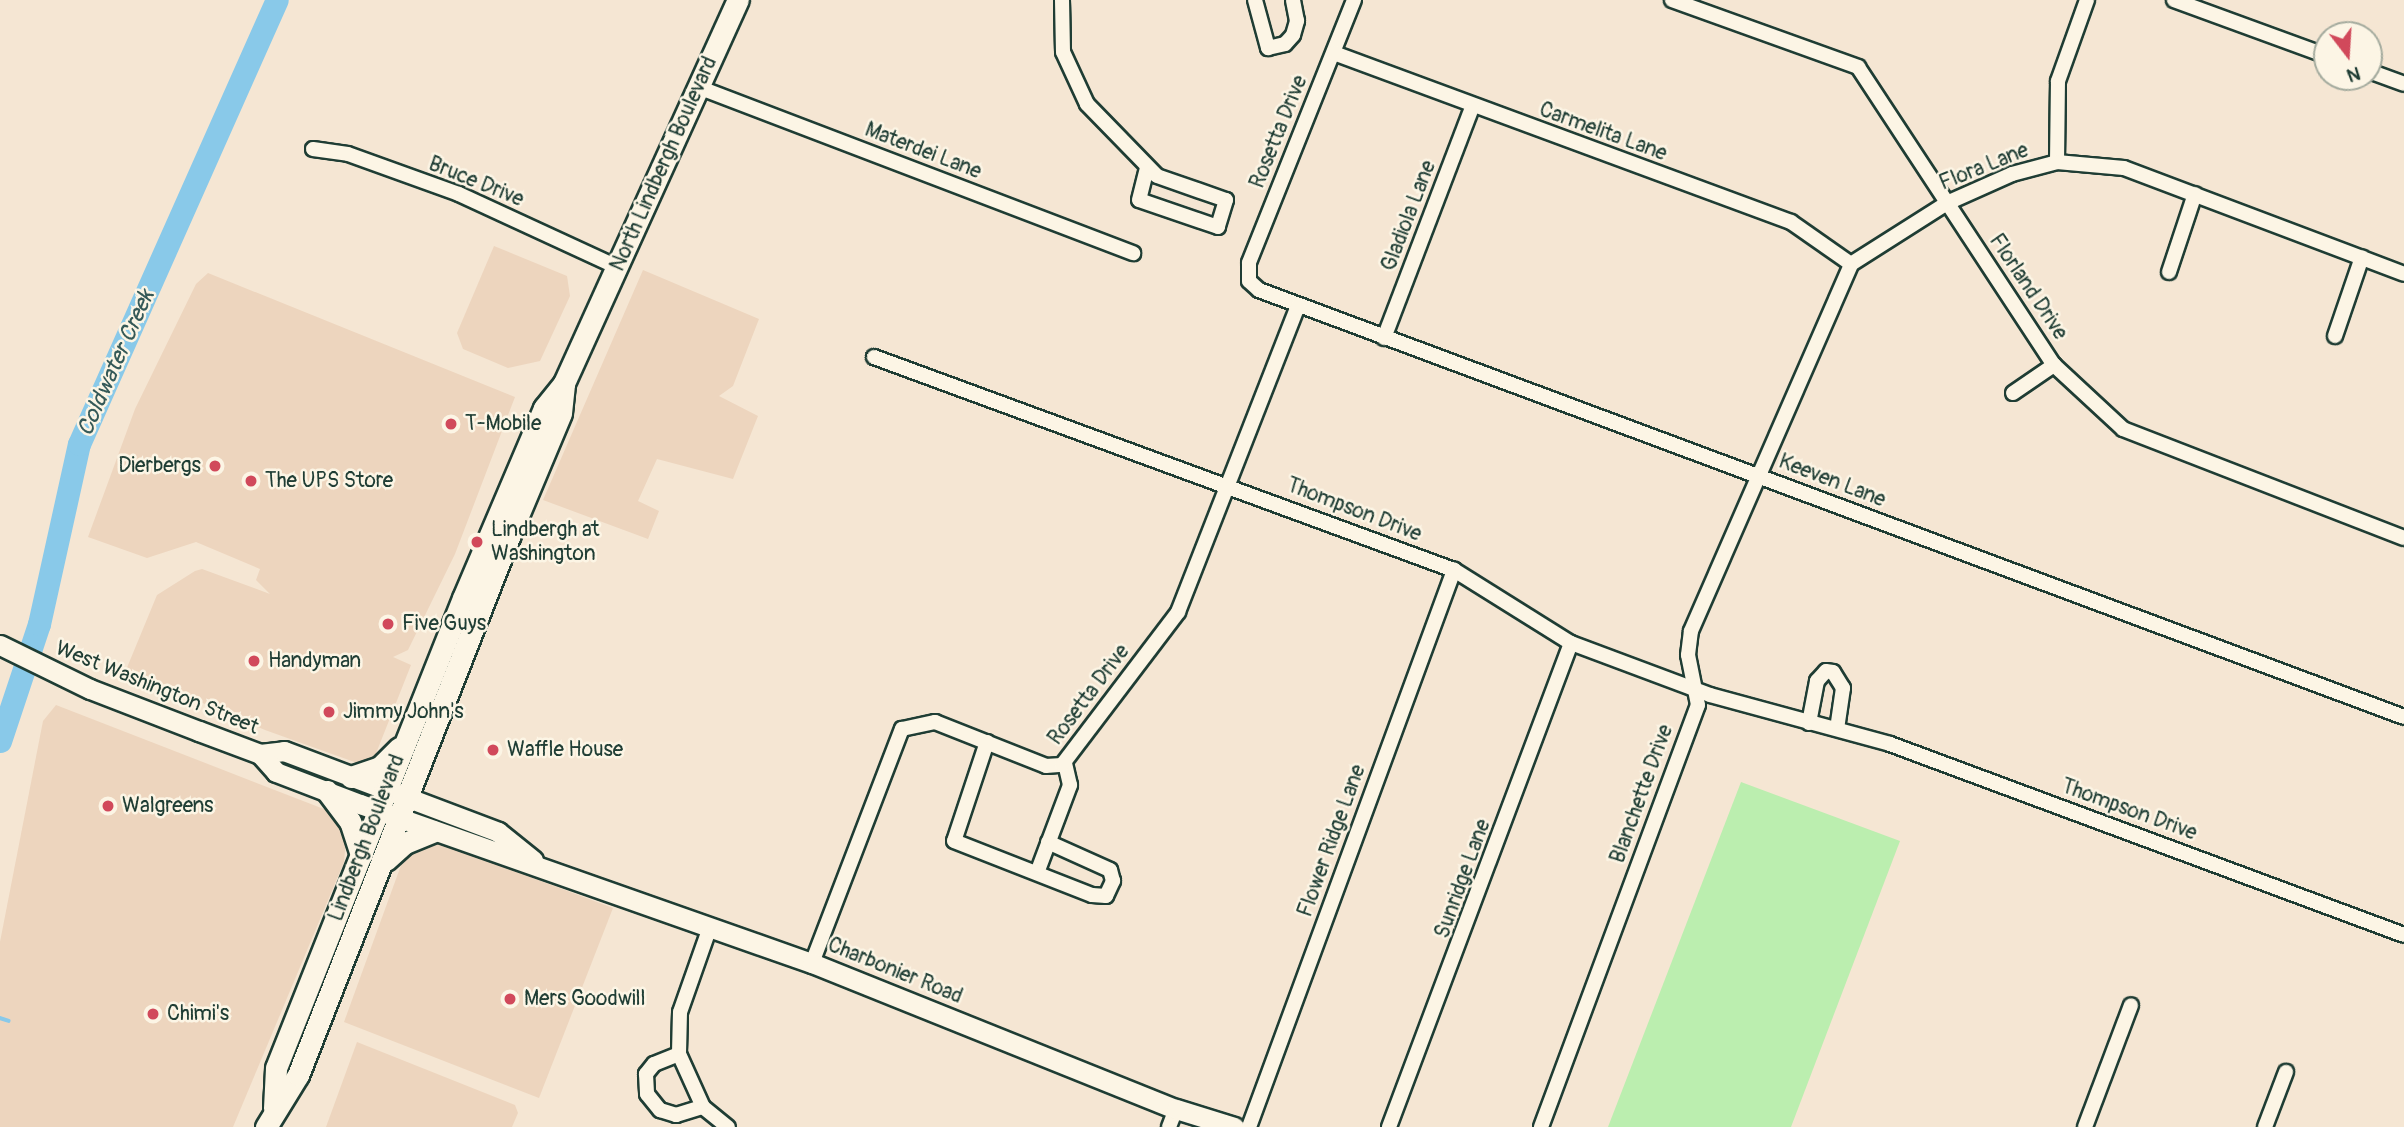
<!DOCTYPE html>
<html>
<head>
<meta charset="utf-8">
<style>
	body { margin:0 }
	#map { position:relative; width:2404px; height:1127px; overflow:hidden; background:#f5e6d3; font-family:Pangolin,sans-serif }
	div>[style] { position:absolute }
	.built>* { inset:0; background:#edd5be }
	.green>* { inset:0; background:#bbeeaf }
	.stream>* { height:3.5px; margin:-1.75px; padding:0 1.75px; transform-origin:1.75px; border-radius:1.75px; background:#89c9e9 }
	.river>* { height:23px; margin:-11.5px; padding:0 11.5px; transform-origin:11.5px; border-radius:11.5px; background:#89c9e9 }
	.roads { filter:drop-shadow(2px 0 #1f3d34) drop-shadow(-2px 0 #1f3d34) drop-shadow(0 2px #1f3d34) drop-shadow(0 -2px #1f3d34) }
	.street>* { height:14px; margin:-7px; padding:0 7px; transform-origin:7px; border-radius:7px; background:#fcf5e5 }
	.secondary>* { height:19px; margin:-9.5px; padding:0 9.5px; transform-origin:9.5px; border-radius:9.5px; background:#fcf5e5 }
	.primary>* { height:21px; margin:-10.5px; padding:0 10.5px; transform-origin:10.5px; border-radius:10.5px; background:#fcf5e5 }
	.dots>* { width:19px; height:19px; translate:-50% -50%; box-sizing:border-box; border:4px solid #fcf5e5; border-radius:50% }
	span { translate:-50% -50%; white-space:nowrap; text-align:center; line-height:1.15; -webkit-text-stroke:5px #fcf5e5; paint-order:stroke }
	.street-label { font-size:21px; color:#1f3d34 }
	.poi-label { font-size:21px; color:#1f3d34 }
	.left { translate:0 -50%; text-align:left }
	.right { translate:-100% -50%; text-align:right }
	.water-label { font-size:23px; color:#345958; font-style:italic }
	.north { position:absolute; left:2313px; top:21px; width:70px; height:70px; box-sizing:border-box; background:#fcf5e5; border:2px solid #a4ab9e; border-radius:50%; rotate:163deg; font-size:19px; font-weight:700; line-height:28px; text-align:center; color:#1f3d34 }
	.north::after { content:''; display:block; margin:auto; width:24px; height:32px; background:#d1495b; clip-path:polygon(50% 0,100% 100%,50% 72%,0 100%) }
</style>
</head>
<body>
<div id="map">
	<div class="built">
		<i style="clip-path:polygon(494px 246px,567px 276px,570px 296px,540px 361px,508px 368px,463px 349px,457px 333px)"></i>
		<i style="clip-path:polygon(643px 270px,759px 319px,733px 386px,719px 396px,758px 416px,733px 479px,657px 459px,638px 501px,659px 511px,648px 539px,543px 500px)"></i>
		<i style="clip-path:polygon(208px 273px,515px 397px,455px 554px,408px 650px,393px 657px,411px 665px,375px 756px,360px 764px,265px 730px,126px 670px,157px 595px,195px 571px,202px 569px,270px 594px,256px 580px,260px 569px,196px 542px,147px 558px,88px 537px,135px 409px,196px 284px)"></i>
		<i style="clip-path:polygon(56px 705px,329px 811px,341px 822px,346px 839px,344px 862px,233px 1127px,0 1127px,0 942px,43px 721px)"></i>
		<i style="clip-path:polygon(422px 842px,437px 842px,613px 908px,539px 1098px,344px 1022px,404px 857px)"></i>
		<i style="clip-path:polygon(357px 1042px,515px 1105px,518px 1113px,512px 1127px,326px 1127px)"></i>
	</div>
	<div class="green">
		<i style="clip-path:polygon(1741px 782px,1900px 841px,1791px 1127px,1608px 1127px)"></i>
	</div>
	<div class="stream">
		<i style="left:0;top:1018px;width:9px;rotate:18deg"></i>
	</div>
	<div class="river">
		<i style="left:0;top:741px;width:123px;rotate:-71.6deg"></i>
		<i style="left:39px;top:624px;width:184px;rotate:-77.5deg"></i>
		<i style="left:79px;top:444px;width:486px;rotate:-66deg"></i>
	</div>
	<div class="roads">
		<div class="street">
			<i style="left:1062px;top:0;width:52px;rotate:88.9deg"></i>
			<i style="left:1063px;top:52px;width:57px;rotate:65.2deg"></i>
			<i style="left:1087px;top:104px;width:100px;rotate:45.8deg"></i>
			<i style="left:1157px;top:176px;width:73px;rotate:19.2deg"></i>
			<i style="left:1226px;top:200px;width:28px;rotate:107deg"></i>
			<i style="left:1218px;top:227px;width:83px;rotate:-161.1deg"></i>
			<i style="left:1139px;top:200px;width:32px;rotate:-76deg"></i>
			<i style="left:1255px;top:0;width:50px;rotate:74.8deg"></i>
			<i style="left:1268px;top:48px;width:17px;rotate:-13deg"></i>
			<i style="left:1285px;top:44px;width:12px;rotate:-48deg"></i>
			<i style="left:1293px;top:35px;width:15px;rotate:-74deg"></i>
			<i style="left:1297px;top:21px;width:21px;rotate:-101deg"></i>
			<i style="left:1354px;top:0;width:283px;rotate:111.8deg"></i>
			<i style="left:1249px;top:263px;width:18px;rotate:90deg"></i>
			<i style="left:1249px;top:281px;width:13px;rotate:42deg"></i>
			<i style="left:1259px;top:290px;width:1222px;rotate:20.45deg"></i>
			<i style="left:1672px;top:0;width:198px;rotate:19.8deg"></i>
			<i style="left:1858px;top:67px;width:357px;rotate:56.7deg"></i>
			<i style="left:2054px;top:365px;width:94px;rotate:42.8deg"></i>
			<i style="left:2123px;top:429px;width:301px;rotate:21.2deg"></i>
			<i style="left:2174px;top:0;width:163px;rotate:20.1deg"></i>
			<i style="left:1334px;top:53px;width:487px;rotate:20.3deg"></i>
			<i style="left:1791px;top:222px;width:73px;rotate:35deg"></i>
			<i style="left:2369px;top:71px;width:37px;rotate:20deg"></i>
			<i style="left:698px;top:87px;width:466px;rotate:20.9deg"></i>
			<i style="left:313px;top:149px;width:35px;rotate:8deg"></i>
			<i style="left:348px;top:154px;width:118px;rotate:19.8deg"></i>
			<i style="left:459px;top:194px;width:174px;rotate:24.8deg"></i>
			<i style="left:2057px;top:162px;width:81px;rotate:-89.3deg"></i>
			<i style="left:2058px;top:81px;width:86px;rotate:-70.3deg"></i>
			<i style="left:2169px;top:272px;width:82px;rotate:-71.6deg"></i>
			<i style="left:2335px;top:336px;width:83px;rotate:-71.1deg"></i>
			<i style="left:1384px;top:338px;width:246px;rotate:-69.1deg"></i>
			<i style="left:874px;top:357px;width:618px;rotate:20.17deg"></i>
			<i style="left:1454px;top:570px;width:138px;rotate:32deg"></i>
			<i style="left:1571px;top:643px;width:148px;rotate:20.5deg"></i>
			<i style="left:1710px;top:695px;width:187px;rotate:15.2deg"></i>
			<i style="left:1890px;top:744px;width:548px;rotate:20.38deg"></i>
			<i style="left:2013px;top:393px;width:50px;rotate:-34.3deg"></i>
			<i style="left:1809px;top:723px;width:43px;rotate:-79.2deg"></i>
			<i style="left:1817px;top:681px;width:13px;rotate:-48deg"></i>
			<i style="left:1826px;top:671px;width:7px;rotate:8deg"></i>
			<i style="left:1833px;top:672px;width:19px;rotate:58deg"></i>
			<i style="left:1843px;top:688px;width:41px;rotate:98.3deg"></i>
			<i style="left:987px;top:742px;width:104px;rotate:108.4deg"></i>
			<i style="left:954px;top:841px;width:148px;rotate:21.4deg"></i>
			<i style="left:1092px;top:895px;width:14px;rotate:4deg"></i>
			<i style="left:1106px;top:896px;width:17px;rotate:-65deg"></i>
			<i style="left:1113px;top:881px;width:11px;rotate:-105deg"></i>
			<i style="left:1110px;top:870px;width:68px;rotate:-155.7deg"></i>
			<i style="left:1037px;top:873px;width:94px;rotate:-69.4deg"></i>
			<i style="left:1070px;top:785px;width:23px;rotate:-103deg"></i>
			<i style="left:710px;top:927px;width:90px;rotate:109.4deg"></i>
			<i style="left:680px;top:1012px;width:42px;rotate:91.4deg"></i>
			<i style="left:679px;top:1054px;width:58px;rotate:65.6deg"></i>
			<i style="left:703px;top:1107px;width:32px;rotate:39deg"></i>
			<i style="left:812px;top:963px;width:251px;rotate:-69deg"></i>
			<i style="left:902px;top:729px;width:34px;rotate:-12deg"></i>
			<i style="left:935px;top:722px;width:119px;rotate:21.6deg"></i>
			<i style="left:1046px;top:766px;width:16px;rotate:-4deg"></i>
			<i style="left:1062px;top:765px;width:192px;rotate:-52.8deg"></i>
			<i style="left:1178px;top:612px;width:329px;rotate:-68.6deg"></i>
			<i style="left:679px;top:1054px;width:27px;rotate:158deg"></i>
			<i style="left:654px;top:1064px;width:13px;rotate:129deg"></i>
			<i style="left:646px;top:1074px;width:20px;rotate:87deg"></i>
			<i style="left:647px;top:1094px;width:21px;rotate:51deg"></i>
			<i style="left:660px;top:1110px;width:17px;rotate:17deg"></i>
			<i style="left:676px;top:1115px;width:28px;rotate:-17deg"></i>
			<i style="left:1169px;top:1127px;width:19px;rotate:-69deg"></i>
			<i style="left:1249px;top:1127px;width:594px;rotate:-69.79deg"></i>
			<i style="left:1389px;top:1127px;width:517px;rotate:-69.39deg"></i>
			<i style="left:1541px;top:1127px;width:450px;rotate:-69.6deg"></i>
			<i style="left:1698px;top:705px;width:51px;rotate:-101.3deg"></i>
			<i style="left:1688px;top:655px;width:24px;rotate:-83deg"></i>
			<i style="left:1691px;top:631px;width:400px;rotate:-66.4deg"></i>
			<i style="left:1851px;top:264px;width:114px;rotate:-32.4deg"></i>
			<i style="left:1947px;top:203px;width:71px;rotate:-24deg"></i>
			<i style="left:2012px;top:174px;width:47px;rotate:-14.9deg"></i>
			<i style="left:2057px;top:162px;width:67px;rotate:5.1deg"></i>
			<i style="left:2124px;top:168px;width:299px;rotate:20.7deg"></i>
			<i style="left:2085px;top:1127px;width:130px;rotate:-69.3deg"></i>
			<i style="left:2265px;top:1127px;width:59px;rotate:-69.1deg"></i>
		</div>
		<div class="secondary">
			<i style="left:0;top:645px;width:100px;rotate:26.1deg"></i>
			<i style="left:90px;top:689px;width:117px;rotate:21.1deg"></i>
			<i style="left:199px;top:731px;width:65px;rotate:20.7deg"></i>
			<i style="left:260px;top:754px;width:24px;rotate:-7deg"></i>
			<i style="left:284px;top:751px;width:229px;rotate:20.7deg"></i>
			<i style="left:498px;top:832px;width:45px;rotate:38.7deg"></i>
			<i style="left:260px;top:754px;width:24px;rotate:48deg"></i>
			<i style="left:276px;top:772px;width:90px;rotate:20.9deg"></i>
			<i style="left:360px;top:804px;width:479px;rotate:19.4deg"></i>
			<i style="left:812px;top:963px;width:392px;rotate:21.9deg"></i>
			<i style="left:1176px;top:1109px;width:61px;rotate:17.2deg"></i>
		</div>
		<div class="primary">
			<i style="left:351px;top:777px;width:31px;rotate:-19deg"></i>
			<i style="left:380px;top:767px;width:27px;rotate:-45deg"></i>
			<i style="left:327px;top:791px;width:38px;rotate:53deg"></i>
			<i style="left:350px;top:821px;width:36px;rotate:72deg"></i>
			<i style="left:386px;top:860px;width:25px;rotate:-42deg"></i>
			<i style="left:405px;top:843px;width:31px;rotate:-22deg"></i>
			<i style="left:274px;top:1108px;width:40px;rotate:-87.1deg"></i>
			<i style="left:276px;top:1068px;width:506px;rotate:-68.3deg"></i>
			<i style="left:463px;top:598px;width:207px;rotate:-66.9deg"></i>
			<i style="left:544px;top:408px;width:32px;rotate:-51deg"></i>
			<i style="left:564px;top:383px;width:421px;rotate:-65.6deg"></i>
			<i style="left:266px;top:1127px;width:61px;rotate:-58.4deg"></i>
			<i style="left:298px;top:1075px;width:578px;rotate:-68.59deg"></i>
			<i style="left:509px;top:537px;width:134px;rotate:-67.2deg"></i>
			<i style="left:561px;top:413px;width:30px;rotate:-84deg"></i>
		</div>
	</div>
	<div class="dots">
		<i style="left:451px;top:424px;background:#d1495b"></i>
		<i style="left:215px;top:466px;background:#d1495b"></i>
		<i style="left:251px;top:481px;background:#d1495b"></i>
		<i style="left:477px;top:542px;background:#d1495b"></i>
		<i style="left:388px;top:624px;background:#d1495b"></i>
		<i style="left:254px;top:661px;background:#d1495b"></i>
		<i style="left:329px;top:712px;background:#d1495b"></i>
		<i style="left:493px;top:750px;background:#d1495b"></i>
		<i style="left:108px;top:806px;background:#d1495b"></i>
		<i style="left:510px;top:999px;background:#d1495b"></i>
		<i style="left:153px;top:1014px;background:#d1495b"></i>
	</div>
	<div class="street-label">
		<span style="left:1279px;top:132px;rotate:-68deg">Rosetta Drive</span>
		<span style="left:1603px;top:132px;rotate:20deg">Carmelita Lane</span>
		<span style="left:923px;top:151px;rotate:21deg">Materdei Lane</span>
		<span style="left:664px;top:164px;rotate:-66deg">North Lindbergh Boulevard</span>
		<span style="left:1984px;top:167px;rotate:-22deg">Flora Lane</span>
		<span style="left:476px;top:182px;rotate:22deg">Bruce Drive</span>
		<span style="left:1409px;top:216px;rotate:-69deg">Gladiola Lane</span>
		<span style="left:2028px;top:287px;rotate:56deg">Florland Drive</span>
		<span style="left:1832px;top:481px;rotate:21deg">Keeven Lane</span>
		<span style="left:1354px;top:510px;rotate:21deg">Thompson Drive</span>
		<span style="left:157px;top:688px;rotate:22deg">West Washington Street</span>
		<span style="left:1089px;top:695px;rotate:-53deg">Rosetta Drive</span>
		<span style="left:1642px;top:794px;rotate:-70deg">Blanchette Drive</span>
		<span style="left:2129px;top:810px;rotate:20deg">Thompson Drive</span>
		<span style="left:367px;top:838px;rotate:-69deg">Lindbergh Boulevard</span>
		<span style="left:1332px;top:841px;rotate:-70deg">Flower Ridge Lane</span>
		<span style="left:1463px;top:879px;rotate:-70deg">Sunridge Lane</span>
		<span style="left:895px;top:971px;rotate:22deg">Charbonier Road</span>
	</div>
	<div class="poi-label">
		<span class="left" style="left:465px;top:424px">T-Mobile</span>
		<span class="right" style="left:201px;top:466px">Dierbergs</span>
		<span class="left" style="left:265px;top:481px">The UPS Store</span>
		<span class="left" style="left:491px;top:542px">Lindbergh at<br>Washington</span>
		<span class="left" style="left:402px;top:624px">Five Guys</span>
		<span class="left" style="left:268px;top:661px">Handyman</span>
		<span class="left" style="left:343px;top:712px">Jimmy John's</span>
		<span class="left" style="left:507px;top:750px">Waffle House</span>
		<span class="left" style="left:122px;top:806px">Walgreens</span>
		<span class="left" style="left:524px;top:999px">Mers Goodwill</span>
		<span class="left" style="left:167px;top:1014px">Chimi's</span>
	</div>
	<div class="water-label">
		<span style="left:116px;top:363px;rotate:-66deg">Coldwater Creek</span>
	</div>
	<div class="north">N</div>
</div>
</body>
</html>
